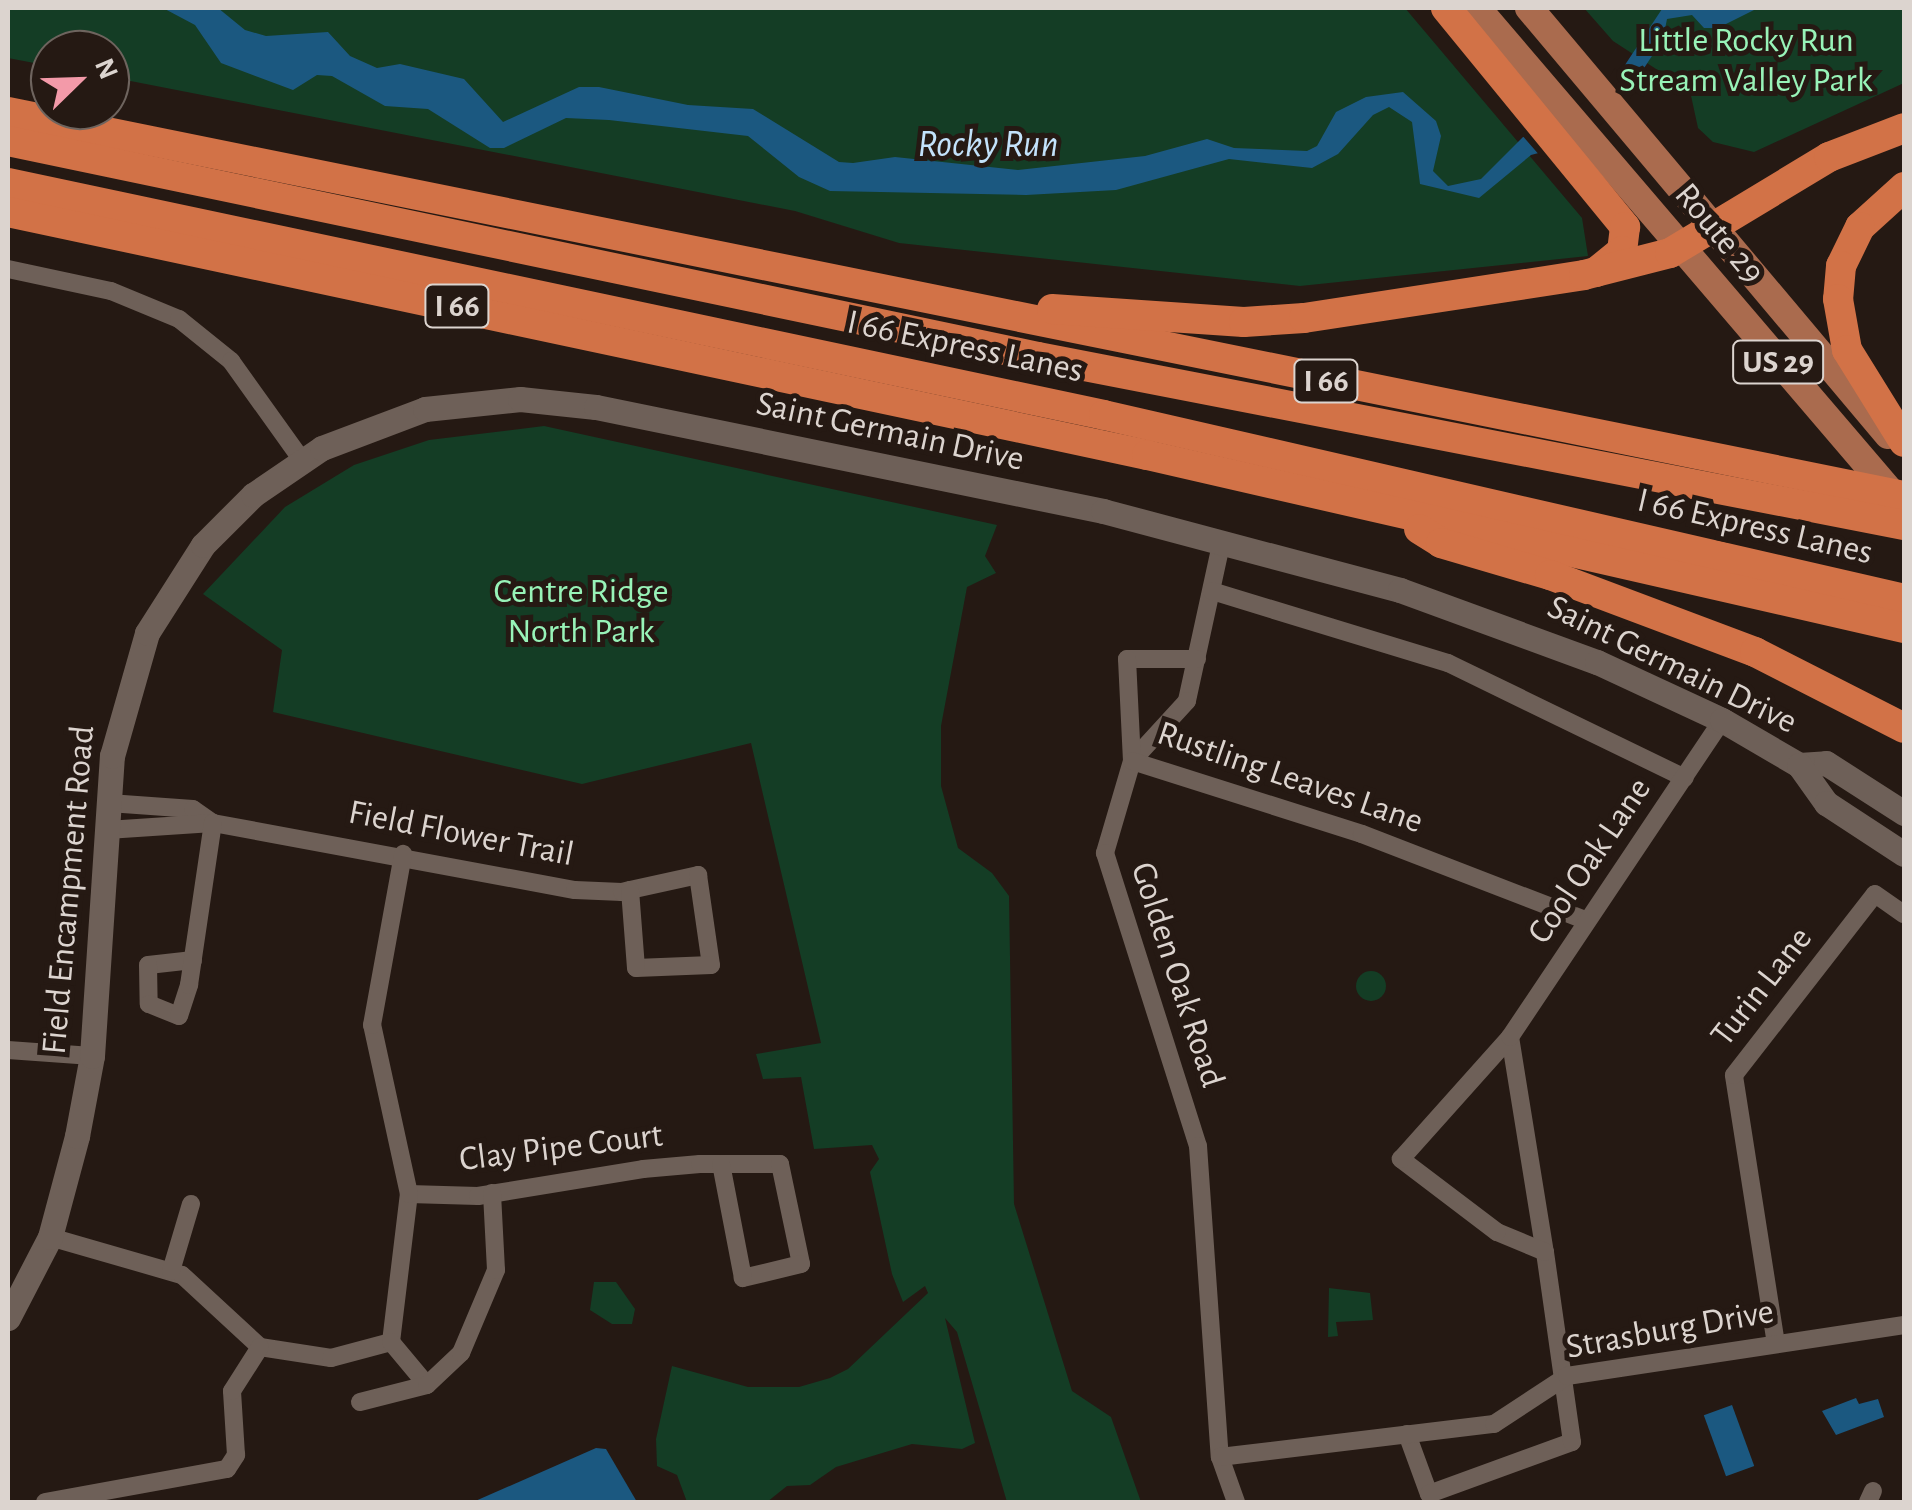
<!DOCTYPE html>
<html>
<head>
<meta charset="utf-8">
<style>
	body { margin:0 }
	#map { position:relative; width:1912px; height:1510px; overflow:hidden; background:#251913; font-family:"Alegreya Sans",sans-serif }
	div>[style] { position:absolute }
	.green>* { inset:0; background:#143d25 }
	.round { border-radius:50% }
	.water>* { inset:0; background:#1b5880; transform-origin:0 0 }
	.pier>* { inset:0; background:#251913 }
	.street>* { height:18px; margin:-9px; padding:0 9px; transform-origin:9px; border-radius:9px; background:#6e6058 }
	.secondary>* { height:25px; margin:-12.5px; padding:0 12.5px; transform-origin:12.5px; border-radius:12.5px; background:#6e6058 }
	.primary>* { height:28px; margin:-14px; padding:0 14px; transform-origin:14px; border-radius:14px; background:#aa6b4e }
	.highway>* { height:30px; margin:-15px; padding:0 15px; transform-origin:15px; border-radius:15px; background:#d27247 }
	span { translate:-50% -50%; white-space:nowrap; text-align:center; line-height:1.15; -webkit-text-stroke:10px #251913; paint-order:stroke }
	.shield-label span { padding:2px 8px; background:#251913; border:2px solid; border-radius:8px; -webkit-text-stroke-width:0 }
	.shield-label { font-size:32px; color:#dcd4cf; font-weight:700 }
	.park-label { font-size:35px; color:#98f3b8 }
	.street-label { font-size:35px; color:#dcd4cf }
	.water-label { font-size:38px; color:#c3e2fb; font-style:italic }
	.frame { position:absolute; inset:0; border:10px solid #dcd4cf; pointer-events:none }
	.north { position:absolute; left:30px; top:30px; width:100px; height:100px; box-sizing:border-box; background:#251913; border:2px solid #6e645e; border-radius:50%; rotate:67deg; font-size:28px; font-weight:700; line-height:40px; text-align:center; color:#dcd4cf }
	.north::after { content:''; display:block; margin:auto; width:35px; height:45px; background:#f39aa9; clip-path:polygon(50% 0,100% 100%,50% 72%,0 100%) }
</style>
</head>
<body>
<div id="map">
	<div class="green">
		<i style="clip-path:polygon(8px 8px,1405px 8px,1582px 218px,1588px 256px,1300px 286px,899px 243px,795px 211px,110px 77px,110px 50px,50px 50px,50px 66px,8px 58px)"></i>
		<i style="clip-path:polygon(1584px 8px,1904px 8px,1904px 83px,1754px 152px,1713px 142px,1698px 128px,1690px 91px,1613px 41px)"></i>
		<i style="clip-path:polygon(544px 426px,997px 525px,985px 556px,996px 573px,967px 587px,941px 726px,941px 786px,958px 848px,992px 873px,1009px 896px,1014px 1204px,1072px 1391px,1111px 1417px,1141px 1502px,1007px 1502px,957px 1332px,945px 1318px,975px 1443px,962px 1449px,912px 1444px,836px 1467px,810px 1485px,787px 1486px,767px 1502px,687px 1502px,677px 1475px,657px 1466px,656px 1439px,672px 1366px,748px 1387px,799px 1387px,830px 1378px,848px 1369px,928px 1293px,925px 1286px,903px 1302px,892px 1274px,870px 1172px,879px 1159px,872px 1145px,814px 1149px,801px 1077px,763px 1079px,756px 1054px,821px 1043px,751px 743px,582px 784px,273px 712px,282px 650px,203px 594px,285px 507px,354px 465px,429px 440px)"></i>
		<i class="round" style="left:1356px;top:971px;width:30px;height:30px"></i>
		<i style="clip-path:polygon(594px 1282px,616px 1282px,635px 1309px,632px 1324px,612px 1324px,590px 1310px)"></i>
		<i style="clip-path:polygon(1329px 1288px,1370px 1293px,1373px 1320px,1336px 1322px,1338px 1336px,1328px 1337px)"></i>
	</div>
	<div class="water">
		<i style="clip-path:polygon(163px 8px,218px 8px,245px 30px,266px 36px,328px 32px,350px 56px,377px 68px,400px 64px,464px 79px,503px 122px,579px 87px,599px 87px,688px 105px,753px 109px,839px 162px,853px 163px,895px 157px,1018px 170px,1145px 156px,1207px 139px,1234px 148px,1307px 151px,1317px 146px,1336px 112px,1366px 97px,1403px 92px,1436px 121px,1441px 136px,1433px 171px,1448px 186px,1481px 179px,1523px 137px,1546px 130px,1613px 83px,1662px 9px,1758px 8px,1718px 28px,1704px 28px,1692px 15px,1667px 19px,1663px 39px,1622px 102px,1565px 146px,1531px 155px,1479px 198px,1420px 184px,1412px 122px,1389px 107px,1373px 115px,1338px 154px,1312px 168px,1229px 159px,1116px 190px,1026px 195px,830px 191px,799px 177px,748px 136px,609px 120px,566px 118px,504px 148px,490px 148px,428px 109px,385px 106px,332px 76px,317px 75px,293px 90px,221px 63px,195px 25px)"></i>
		<i style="clip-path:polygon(1856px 1398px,1859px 1404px,1878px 1399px,1884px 1417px,1836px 1435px,1822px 1411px)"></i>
		<i style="left:1732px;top:1405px;width:65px;height:30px;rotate:70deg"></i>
		<i style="clip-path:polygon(596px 1448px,606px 1449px,637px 1502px,473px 1502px)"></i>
	</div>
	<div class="pier">
		<i style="clip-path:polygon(1615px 68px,1635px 91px,1626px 105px,1567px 151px,1541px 157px,1520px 133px,1560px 121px,1604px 86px)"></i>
	</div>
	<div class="street">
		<i style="left:8px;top:269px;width:105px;rotate:12.1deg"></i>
		<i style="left:111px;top:291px;width:74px;rotate:22.4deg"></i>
		<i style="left:179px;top:319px;width:67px;rotate:38.9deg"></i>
		<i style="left:231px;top:361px;width:122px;rotate:54.4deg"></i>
		<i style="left:1222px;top:540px;width:165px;rotate:102.3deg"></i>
		<i style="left:1187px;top:701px;width:81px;rotate:132.5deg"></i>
		<i style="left:1132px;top:761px;width:96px;rotate:106.4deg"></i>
		<i style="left:1105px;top:853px;width:307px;rotate:72.4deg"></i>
		<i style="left:1198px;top:1146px;width:312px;rotate:86deg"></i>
		<i style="left:1220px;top:1457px;width:48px;rotate:70.4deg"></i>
		<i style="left:1212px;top:591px;width:247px;rotate:17deg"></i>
		<i style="left:1448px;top:663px;width:263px;rotate:25.9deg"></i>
		<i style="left:1197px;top:659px;width:70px;rotate:180deg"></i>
		<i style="left:1127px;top:659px;width:102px;rotate:87.2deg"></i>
		<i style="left:1132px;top:761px;width:241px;rotate:17.6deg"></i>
		<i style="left:1362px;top:834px;width:241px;rotate:21.1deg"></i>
		<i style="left:109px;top:803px;width:84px;rotate:4.1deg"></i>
		<i style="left:193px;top:809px;width:24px;rotate:35deg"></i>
		<i style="left:107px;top:830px;width:106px;rotate:-3.8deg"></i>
		<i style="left:213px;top:823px;width:368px;rotate:10.5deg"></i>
		<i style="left:575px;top:890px;width:47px;rotate:2.4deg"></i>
		<i style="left:622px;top:892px;width:8px;rotate:-14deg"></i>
		<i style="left:630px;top:890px;width:70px;rotate:-12.4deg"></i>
		<i style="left:698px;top:875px;width:91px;rotate:81.8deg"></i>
		<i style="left:711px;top:965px;width:75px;rotate:177.7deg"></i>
		<i style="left:636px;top:968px;width:78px;rotate:-94.4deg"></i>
		<i style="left:193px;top:960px;width:45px;rotate:173.7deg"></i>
		<i style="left:148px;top:965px;width:39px;rotate:89deg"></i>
		<i style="left:149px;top:1004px;width:32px;rotate:22deg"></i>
		<i style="left:179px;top:1016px;width:33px;rotate:-72deg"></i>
		<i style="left:189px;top:985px;width:164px;rotate:-81.6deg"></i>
		<i style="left:1510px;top:1037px;width:218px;rotate:80.8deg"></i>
		<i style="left:8px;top:1050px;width:84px;rotate:4.1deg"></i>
		<i style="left:409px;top:1194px;width:69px;rotate:1.7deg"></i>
		<i style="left:478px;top:1196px;width:167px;rotate:-9.3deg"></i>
		<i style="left:643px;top:1169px;width:57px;rotate:-5deg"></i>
		<i style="left:700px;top:1164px;width:80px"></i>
		<i style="left:780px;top:1164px;width:102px;rotate:78.1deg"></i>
		<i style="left:801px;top:1264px;width:60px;rotate:166.4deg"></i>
		<i style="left:743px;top:1278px;width:116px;rotate:-100.9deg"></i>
		<i style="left:50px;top:1237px;width:137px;rotate:16.1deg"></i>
		<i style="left:182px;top:1275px;width:106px;rotate:42.7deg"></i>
		<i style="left:260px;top:1347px;width:72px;rotate:8.8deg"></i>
		<i style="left:331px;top:1358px;width:62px;rotate:-14.9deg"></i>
		<i style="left:171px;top:1271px;width:70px;rotate:-73.4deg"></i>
		<i style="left:391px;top:1342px;width:149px;rotate:-83.1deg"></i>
		<i style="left:409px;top:1194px;width:173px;rotate:-102.3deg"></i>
		<i style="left:372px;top:1025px;width:174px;rotate:-79.7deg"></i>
		<i style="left:391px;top:1342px;width:56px;rotate:50.1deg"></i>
		<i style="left:1776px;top:1344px;width:272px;rotate:-98.9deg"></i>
		<i style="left:1734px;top:1075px;width:229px;rotate:-52.1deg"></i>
		<i style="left:1875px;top:894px;width:35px;rotate:35deg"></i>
		<i style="left:360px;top:1402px;width:69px;rotate:-14.2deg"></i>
		<i style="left:427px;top:1385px;width:47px;rotate:-43.3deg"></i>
		<i style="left:461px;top:1353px;width:90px;rotate:-67.1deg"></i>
		<i style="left:496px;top:1270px;width:77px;rotate:-93deg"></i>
		<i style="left:1407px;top:1434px;width:64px;rotate:69.9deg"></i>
		<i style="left:1429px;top:1494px;width:152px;rotate:-20deg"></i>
		<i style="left:1572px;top:1442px;width:192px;rotate:-98.1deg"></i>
		<i style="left:1545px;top:1252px;width:52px;rotate:-157.4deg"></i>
		<i style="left:1497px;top:1232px;width:121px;rotate:-142.8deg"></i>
		<i style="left:1401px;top:1159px;width:164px;rotate:-48.2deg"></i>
		<i style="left:1510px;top:1037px;width:381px;rotate:-56.2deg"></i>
		<i style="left:1220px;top:1457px;width:276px;rotate:-6.9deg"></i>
		<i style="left:1494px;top:1424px;width:87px;rotate:-33.3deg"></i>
		<i style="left:1567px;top:1376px;width:341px;rotate:-8.6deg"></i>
		<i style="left:45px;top:1502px;width:185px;rotate:-10.3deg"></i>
		<i style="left:227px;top:1469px;width:17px;rotate:-57deg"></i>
		<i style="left:236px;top:1455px;width:64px;rotate:-93.6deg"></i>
		<i style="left:232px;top:1391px;width:52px;rotate:-57.5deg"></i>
		<i style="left:1868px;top:1502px;width:12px;rotate:-66deg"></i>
	</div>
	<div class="secondary">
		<i style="left:1799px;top:765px;width:27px;rotate:-4deg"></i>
		<i style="left:1826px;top:763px;width:93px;rotate:32.7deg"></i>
		<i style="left:8px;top:1318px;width:91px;rotate:-62.6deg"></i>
		<i style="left:50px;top:1237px;width:105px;rotate:-75deg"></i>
		<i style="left:77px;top:1136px;width:81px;rotate:-79.4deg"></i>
		<i style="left:92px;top:1056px;width:301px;rotate:-86.2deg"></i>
		<i style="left:112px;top:756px;width:128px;rotate:-74.1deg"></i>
		<i style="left:147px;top:633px;width:104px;rotate:-57.5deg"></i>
		<i style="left:203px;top:545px;width:71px;rotate:-45deg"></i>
		<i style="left:253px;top:495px;width:83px;rotate:-34.3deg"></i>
		<i style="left:322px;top:448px;width:110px;rotate:-20.7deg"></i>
		<i style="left:425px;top:409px;width:96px;rotate:-6deg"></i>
		<i style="left:520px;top:399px;width:76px;rotate:6deg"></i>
		<i style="left:596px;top:407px;width:518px;rotate:11.59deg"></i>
		<i style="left:1103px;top:511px;width:307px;rotate:14.9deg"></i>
		<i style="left:1400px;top:590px;width:210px;rotate:20.1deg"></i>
		<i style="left:1597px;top:662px;width:138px;rotate:24.9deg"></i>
		<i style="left:1722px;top:720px;width:89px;rotate:30.3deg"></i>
		<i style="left:1799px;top:765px;width:47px;rotate:54.6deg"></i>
		<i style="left:1826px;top:803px;width:93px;rotate:33.2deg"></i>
	</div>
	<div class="primary">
		<i style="left:1477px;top:8px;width:651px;rotate:49.48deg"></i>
		<i style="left:1529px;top:8px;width:558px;rotate:49.94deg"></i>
	</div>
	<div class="highway">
		<i style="left:1446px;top:8px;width:283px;rotate:50.7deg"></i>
		<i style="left:1625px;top:227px;width:24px;rotate:97deg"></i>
		<i style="left:1622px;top:251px;width:33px;rotate:141deg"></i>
		<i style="left:8px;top:112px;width:1934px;rotate:11.45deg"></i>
		<i style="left:8px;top:141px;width:1052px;rotate:11.84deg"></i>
		<i style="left:1038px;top:357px;width:882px;rotate:10.98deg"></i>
		<i style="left:8px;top:183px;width:1120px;rotate:11.95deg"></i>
		<i style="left:1104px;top:415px;width:821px;rotate:12.95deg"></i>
		<i style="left:1904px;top:187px;width:59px;rotate:137.7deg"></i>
		<i style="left:1860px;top:227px;width:43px;rotate:116deg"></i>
		<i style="left:1841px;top:266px;width:33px;rotate:95deg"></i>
		<i style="left:1838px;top:299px;width:52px;rotate:80deg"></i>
		<i style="left:1847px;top:350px;width:108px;rotate:58.2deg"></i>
		<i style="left:8px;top:212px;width:1165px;rotate:12.04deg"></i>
		<i style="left:1147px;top:455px;width:777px;rotate:12.87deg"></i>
		<i style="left:1052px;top:309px;width:192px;rotate:3.9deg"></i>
		<i style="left:1244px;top:322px;width:60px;rotate:-3.8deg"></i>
		<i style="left:1304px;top:318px;width:283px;rotate:-8.7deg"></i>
		<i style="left:1584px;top:275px;width:89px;rotate:-14.3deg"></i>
		<i style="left:1670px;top:253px;width:186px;rotate:-31.1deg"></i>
		<i style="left:1829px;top:157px;width:80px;rotate:-21.1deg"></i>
		<i style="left:1419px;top:529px;width:26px;rotate:32deg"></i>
		<i style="left:1441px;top:543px;width:114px;rotate:16.4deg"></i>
		<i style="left:1550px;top:575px;width:219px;rotate:20.6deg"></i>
		<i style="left:1755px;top:652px;width:167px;rotate:27deg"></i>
	</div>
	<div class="shield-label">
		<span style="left:457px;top:306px">I 66</span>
		<span style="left:1778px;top:362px">US 29</span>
		<span style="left:1326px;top:381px">I 66</span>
	</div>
	<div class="park-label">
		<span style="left:1746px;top:61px">Little Rocky Run<br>Stream Valley Park</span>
		<span style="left:581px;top:612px">Centre Ridge<br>North Park</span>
	</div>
	<div class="street-label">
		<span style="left:1719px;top:234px;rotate:50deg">Route 29</span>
		<span style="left:965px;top:347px;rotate:12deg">I 66 Express Lanes</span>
		<span style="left:890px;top:432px;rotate:12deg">Saint Germain Drive</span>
		<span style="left:1755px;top:527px;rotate:13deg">I 66 Express Lanes</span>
		<span style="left:1672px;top:665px;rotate:26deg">Saint Germain Drive</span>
		<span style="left:1290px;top:778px;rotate:19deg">Rustling Leaves Lane</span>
		<span style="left:461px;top:834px;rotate:11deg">Field Flower Trail</span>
		<span style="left:1590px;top:861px;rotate:-56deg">Cool Oak Lane</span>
		<span style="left:69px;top:890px;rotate:-85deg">Field Encampment Road</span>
		<span style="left:1177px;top:975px;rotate:72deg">Golden Oak Road</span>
		<span style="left:1762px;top:987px;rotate:-52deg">Turin Lane</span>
		<span style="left:561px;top:1148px;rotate:-7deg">Clay Pipe Court</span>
		<span style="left:1670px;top:1330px;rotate:-10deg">Strasburg Drive</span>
	</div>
	<div class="water-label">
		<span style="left:988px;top:146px">Rocky Run</span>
	</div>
	<div class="frame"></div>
	<div class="north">N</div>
</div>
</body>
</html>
